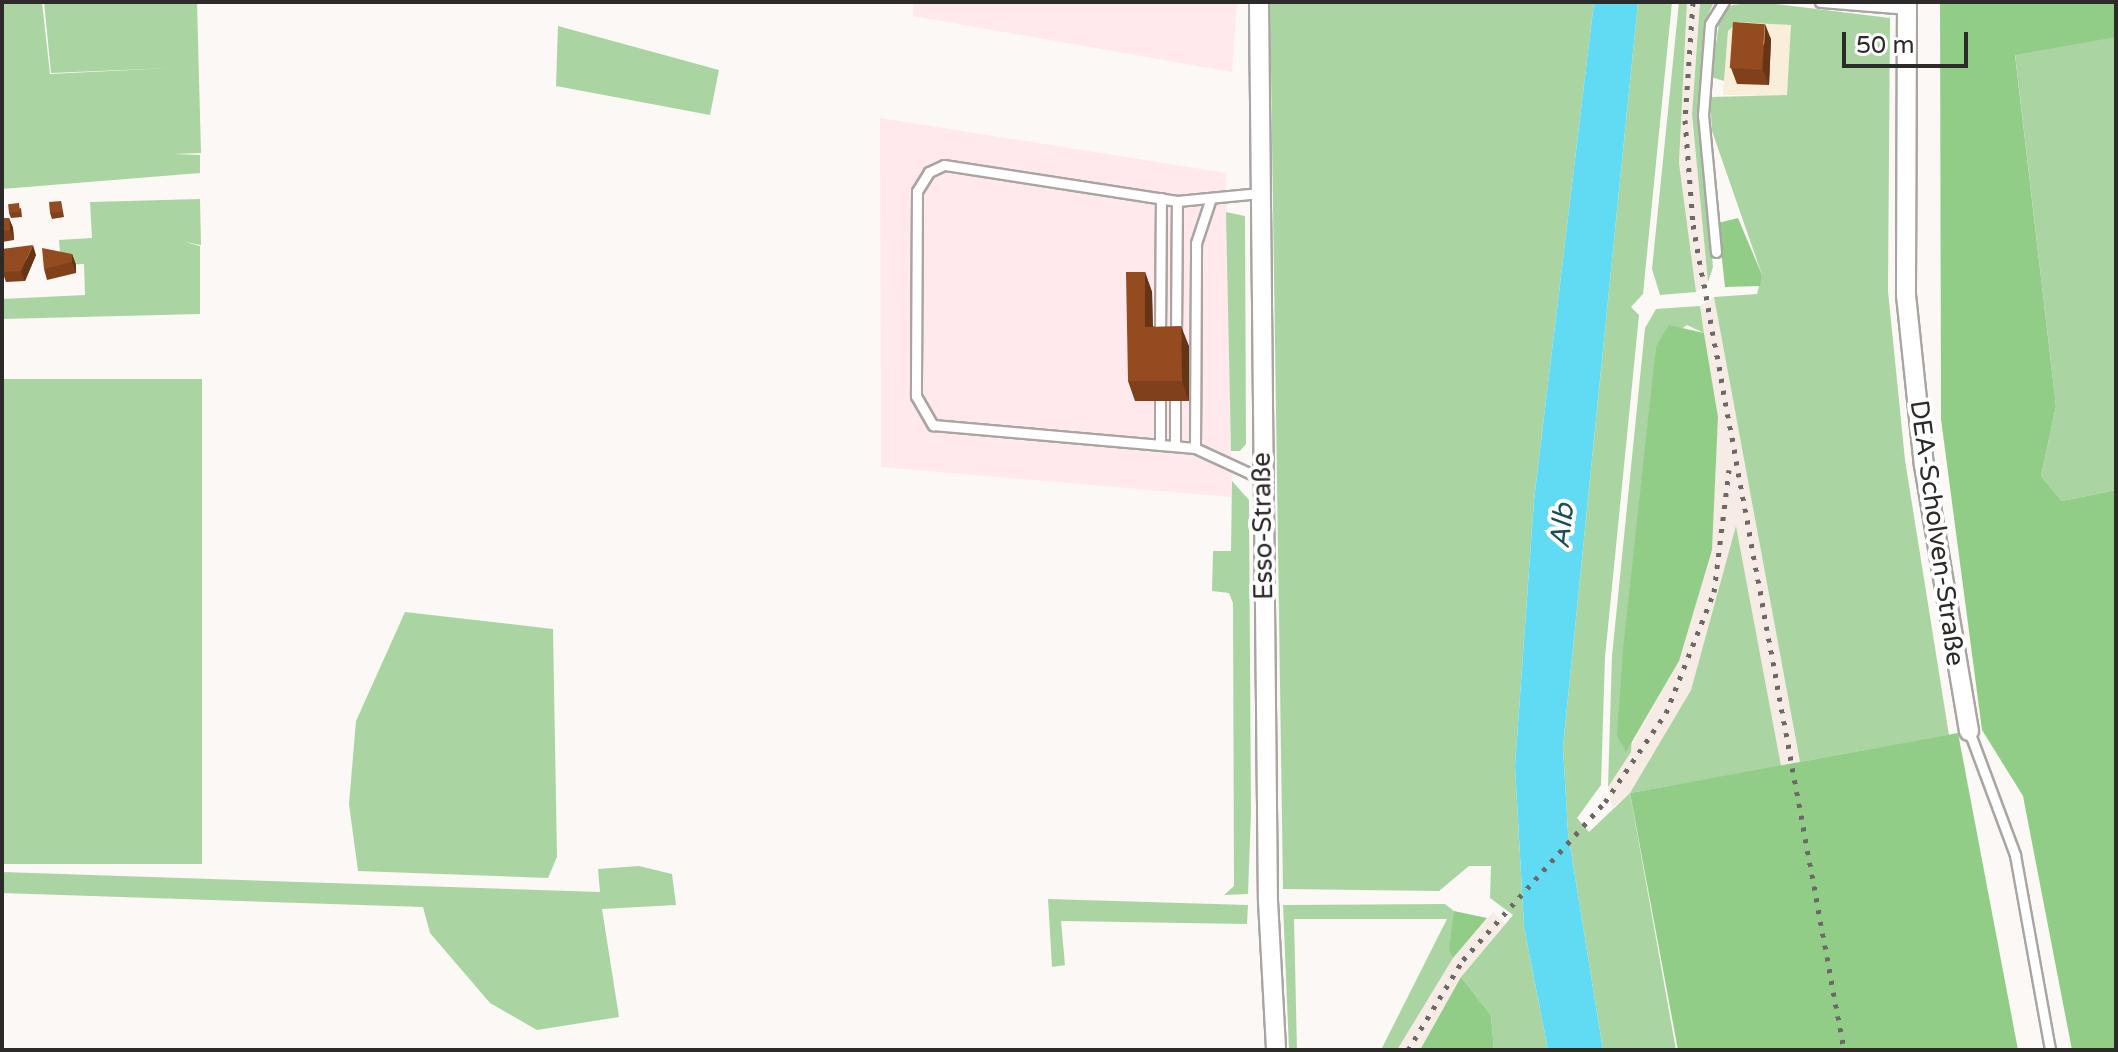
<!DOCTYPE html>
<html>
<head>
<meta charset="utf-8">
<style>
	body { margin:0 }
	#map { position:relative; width:2118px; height:1052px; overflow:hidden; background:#fcf8f6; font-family:"Varela Round",sans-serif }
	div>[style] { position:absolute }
	.commercial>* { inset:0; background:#ffe9ec }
	.industrial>* { inset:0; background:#f8eed9 }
	.built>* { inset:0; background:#f7ebe5 }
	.green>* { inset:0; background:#aad5a2; transform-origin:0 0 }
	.forest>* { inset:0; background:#92cd87 }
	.water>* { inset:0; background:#60dbf3 }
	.roads { filter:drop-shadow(2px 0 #a8a5a2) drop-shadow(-2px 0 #a8a5a2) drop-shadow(0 2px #a8a5a2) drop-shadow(0 -2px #a8a5a2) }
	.service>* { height:9px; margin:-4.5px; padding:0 4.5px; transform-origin:4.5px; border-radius:4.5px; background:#fff }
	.minor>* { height:18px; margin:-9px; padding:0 9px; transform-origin:9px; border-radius:9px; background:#fff }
	.rail>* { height:5px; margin-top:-2.5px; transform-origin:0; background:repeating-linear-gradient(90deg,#6b6867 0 4px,transparent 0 12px) }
	.wall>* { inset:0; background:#7f401b }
	.shaded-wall>* { inset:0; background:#683416 }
	.building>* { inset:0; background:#944b1f; transform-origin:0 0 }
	span { translate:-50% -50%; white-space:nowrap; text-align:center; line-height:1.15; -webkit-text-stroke:8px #fff; paint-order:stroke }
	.street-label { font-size:26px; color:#2d2b2a }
	.water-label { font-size:28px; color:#184e58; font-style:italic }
	.frame { position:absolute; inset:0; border:4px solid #2d2b2a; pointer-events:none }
	.scale { position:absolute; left:1842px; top:32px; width:126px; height:36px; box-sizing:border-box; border:4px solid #2d2b2a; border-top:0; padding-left:10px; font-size:24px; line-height:28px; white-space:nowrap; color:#2d2b2a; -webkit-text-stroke:6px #fff; paint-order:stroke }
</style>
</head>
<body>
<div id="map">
	<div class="commercial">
		<i style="clip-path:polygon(913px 2px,1237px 2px,1232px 72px,913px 16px)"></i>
		<i style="clip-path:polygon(880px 118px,1226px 173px,1232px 497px,881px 467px)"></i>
	</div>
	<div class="industrial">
		<i style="clip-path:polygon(1739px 21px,1792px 25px,1787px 96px,1723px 95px,1728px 31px)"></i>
	</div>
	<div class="built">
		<i style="clip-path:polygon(1687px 2px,1700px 2px,1692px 114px,1708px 282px,1696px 292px,1679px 163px)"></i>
		<i style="clip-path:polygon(1714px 297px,1800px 762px,1833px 1050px,1736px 529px,1691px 690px,1630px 793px,1612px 808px,1608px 787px,1679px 661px,1712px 550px,1718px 417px,1700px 306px)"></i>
		<i style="clip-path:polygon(1493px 912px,1505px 924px,1461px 977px,1420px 1050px,1397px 1050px,1434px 980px)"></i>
	</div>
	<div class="green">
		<i style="clip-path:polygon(2px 2px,42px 2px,50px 74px,171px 68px,51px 73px,44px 2px,197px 2px,201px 153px,174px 154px,200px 155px,200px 173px,2px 189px)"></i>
		<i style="clip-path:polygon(1270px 2px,1594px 2px,1534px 500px,1515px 766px,1524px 927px,1548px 1050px,1494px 1050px,1491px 1015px,1461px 977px,1513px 915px,1490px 898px,1491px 866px,1469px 866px,1439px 891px,1283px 889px)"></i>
		<i style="clip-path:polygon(1638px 2px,1672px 2px,1643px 294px,1631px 307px,1639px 315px,1605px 657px,1601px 785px,1577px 818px,1589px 832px,1630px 793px,1691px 690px,1736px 526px,1781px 766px,1630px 793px,1676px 1050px,1603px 1050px,1568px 833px,1563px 747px)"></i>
		<i style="clip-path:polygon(1679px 2px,1687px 2px,1679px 163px,1696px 292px,1660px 295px,1652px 269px)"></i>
		<i style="clip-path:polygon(1700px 2px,1714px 2px,1704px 23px,1698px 110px,1713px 267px,1708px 282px,1692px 114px)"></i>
		<i style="clip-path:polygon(1759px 2px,1890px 18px,1888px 291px,1905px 460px,1949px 735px,1800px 762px,1714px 297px,1757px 294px,1762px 275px,1712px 131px,1710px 97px,1787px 95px,1791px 25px,1738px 22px,1728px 31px,1724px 81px,1711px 77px,1720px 17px,1732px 5px)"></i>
		<i style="clip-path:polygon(558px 26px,719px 70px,710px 115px,556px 86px)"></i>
		<i style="clip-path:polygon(2097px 36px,2116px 37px,2116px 490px,2062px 501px,2041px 476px,2056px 406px,2015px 54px)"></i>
		<i style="clip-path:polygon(200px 199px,201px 245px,185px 242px,200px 246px,200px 314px,2px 319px,2px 299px,85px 295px,84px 264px,61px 265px,59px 240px,92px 238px,90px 202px)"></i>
		<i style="clip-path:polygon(1226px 212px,1245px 216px,1246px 444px,1240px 451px,1231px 451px)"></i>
		<i style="clip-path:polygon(1700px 306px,1704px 333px,1687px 325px,1656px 346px,1631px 752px,1608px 787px,1612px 656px,1645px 328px,1656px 309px)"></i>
		<i style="left:202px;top:379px;width:485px;height:200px;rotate:90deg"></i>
		<i style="clip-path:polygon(1232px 481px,1249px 500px,1251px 812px,1248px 894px,1224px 895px,1234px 886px,1233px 603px,1229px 593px,1212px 591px,1213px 551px,1231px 551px)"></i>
		<i style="clip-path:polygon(405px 612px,553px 629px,557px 857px,548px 878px,358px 871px,349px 804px,356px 721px)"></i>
		<i style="clip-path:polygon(639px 866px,672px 874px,676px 905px,602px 909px,619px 1017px,537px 1030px,490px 1003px,430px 933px,423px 907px,2px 893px,2px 872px,600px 892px,598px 869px)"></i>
		<i style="clip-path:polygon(1048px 899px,1248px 905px,1247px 924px,1061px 921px,1065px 965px,1052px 967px)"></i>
		<i style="clip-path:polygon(1445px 904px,1454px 911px,1453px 958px,1397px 1050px,1381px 1050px,1447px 919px,1294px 919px,1297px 1050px,1289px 1050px,1283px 905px)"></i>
	</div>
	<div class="forest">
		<i style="clip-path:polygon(1940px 2px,2116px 2px,2116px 37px,2015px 55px,2056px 406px,2041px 476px,2062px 501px,2116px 490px,2116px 1050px,2072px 1050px,2023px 796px,1982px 730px,1941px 419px)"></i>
		<i style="clip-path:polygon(1738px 218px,1762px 275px,1760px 286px,1725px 287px,1718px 223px)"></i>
		<i style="clip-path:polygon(1669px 325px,1704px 333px,1718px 417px,1712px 550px,1679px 661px,1626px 752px,1617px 736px,1623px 649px,1656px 346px)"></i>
		<i style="clip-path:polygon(1958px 733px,2018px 1050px,1678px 1050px,1630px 793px)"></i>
		<i style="clip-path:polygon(1454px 911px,1487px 918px,1453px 958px,1449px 950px)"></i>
		<i style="clip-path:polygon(1461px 977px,1491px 1015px,1494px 1050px,1420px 1050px)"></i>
	</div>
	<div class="water">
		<i style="clip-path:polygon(1594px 2px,1638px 2px,1563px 747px,1568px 833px,1603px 1050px,1548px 1050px,1524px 927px,1515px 766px,1534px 500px)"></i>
	</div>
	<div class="roads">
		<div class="service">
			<i style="left:1820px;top:2px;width:87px;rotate:4.6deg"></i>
			<i style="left:1260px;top:193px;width:83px;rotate:174.5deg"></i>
			<i style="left:1177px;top:201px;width:236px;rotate:-171.2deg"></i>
			<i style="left:944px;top:165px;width:17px;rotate:155deg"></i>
			<i style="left:929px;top:172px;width:22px;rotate:122deg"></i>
			<i style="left:917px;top:191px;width:205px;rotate:90.3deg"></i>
			<i style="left:916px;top:396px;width:34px;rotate:60deg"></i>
			<i style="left:933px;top:425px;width:263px;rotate:5deg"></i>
			<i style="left:1195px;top:448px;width:74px;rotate:24.8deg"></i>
			<i style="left:1716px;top:252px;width:138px;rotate:-95.4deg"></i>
			<i style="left:1703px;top:115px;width:91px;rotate:-85.6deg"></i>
			<i style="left:1710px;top:24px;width:26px;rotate:-58deg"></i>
			<i style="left:1160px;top:338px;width:140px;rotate:-89.6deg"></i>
			<i style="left:1176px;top:338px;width:137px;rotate:-89.6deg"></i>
			<i style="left:1160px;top:445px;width:56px;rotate:-90deg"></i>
			<i style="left:1175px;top:446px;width:57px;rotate:-90deg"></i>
			<i style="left:1195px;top:448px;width:205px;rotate:-89.7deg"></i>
			<i style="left:1196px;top:243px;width:44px;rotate:-71.6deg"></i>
			<i style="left:1969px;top:731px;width:132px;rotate:69.6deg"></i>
			<i style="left:2015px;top:855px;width:198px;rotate:79.8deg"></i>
		</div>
		<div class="minor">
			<i style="left:1259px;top:2px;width:899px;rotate:89.43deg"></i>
			<i style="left:1268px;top:901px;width:149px;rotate:86.9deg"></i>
			<i style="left:1907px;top:2px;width:293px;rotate:90.2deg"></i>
			<i style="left:1906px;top:295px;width:171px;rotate:84deg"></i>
			<i style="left:1924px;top:465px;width:270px;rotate:80.4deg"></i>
		</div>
	</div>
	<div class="rail">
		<i style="left:1693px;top:2px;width:118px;rotate:93.9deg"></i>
		<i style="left:1685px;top:120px;width:105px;rotate:85.6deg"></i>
		<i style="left:1693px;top:225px;width:839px;rotate:79.63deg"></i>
		<i style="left:1408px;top:1050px;width:105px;rotate:-58.6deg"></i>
		<i style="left:1463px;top:960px;width:212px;rotate:-48.1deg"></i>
		<i style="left:1605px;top:802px;width:108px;rotate:-55.6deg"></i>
		<i style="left:1666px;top:713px;width:130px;rotate:-68.4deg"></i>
		<i style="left:1714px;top:592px;width:123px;rotate:-83deg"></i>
	</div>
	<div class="wall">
		<i style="clip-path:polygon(1771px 39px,1769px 85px,1737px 84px,1731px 68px)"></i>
		<i style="clip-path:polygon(61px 201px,64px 217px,52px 219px,50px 213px)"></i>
		<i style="clip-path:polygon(21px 208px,22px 217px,11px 218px,9px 213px)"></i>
		<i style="clip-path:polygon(2px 218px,9px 218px,13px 228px,14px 240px,2px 242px)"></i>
		<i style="clip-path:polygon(72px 254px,76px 265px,76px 273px,47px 280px,44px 269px)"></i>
		<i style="clip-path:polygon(36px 255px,25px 281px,6px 282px,2px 271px)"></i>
		<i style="clip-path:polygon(1145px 272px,1152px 292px,1153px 326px,1189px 346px,1189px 401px,1135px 401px,1128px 381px)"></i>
	</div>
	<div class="shaded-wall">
		<i style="clip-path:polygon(1765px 24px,1771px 39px,1769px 85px,1763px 70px)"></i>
		<i style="clip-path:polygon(9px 218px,13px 228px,14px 240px,10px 230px)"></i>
		<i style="clip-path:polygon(33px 245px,36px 255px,25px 281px,21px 271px)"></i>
		<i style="clip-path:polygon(72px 254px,76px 265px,76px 273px,72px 262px)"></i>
		<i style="clip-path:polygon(1145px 272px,1152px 292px,1153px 347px,1145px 327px)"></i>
		<i style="clip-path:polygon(1181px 326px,1189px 346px,1189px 401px,1182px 381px)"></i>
	</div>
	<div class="building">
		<i style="left:1733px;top:22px;width:32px;height:46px;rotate:4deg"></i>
		<i style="left:61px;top:201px;width:11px;height:12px;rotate:85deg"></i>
		<i style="left:19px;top:203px;width:9px;height:11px;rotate:84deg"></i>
		<i style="clip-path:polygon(2px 218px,9px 218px,10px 230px,2px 231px)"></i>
		<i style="clip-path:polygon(33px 245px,21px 271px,2px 272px,2px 249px)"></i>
		<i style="clip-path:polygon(42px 248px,72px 254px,72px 262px,44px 269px)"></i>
		<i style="clip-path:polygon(1126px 272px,1145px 272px,1145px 327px,1181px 326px,1182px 381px,1128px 381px)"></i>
	</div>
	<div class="street-label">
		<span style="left:1263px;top:526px;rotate:-91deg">Esso-Straße</span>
		<span style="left:1937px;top:533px;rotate:82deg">DEA-Scholven-Straße</span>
	</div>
	<div class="water-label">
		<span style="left:1562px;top:526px;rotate:-84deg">Alb</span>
	</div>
	<div class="frame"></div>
	<div class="scale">50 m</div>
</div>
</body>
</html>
